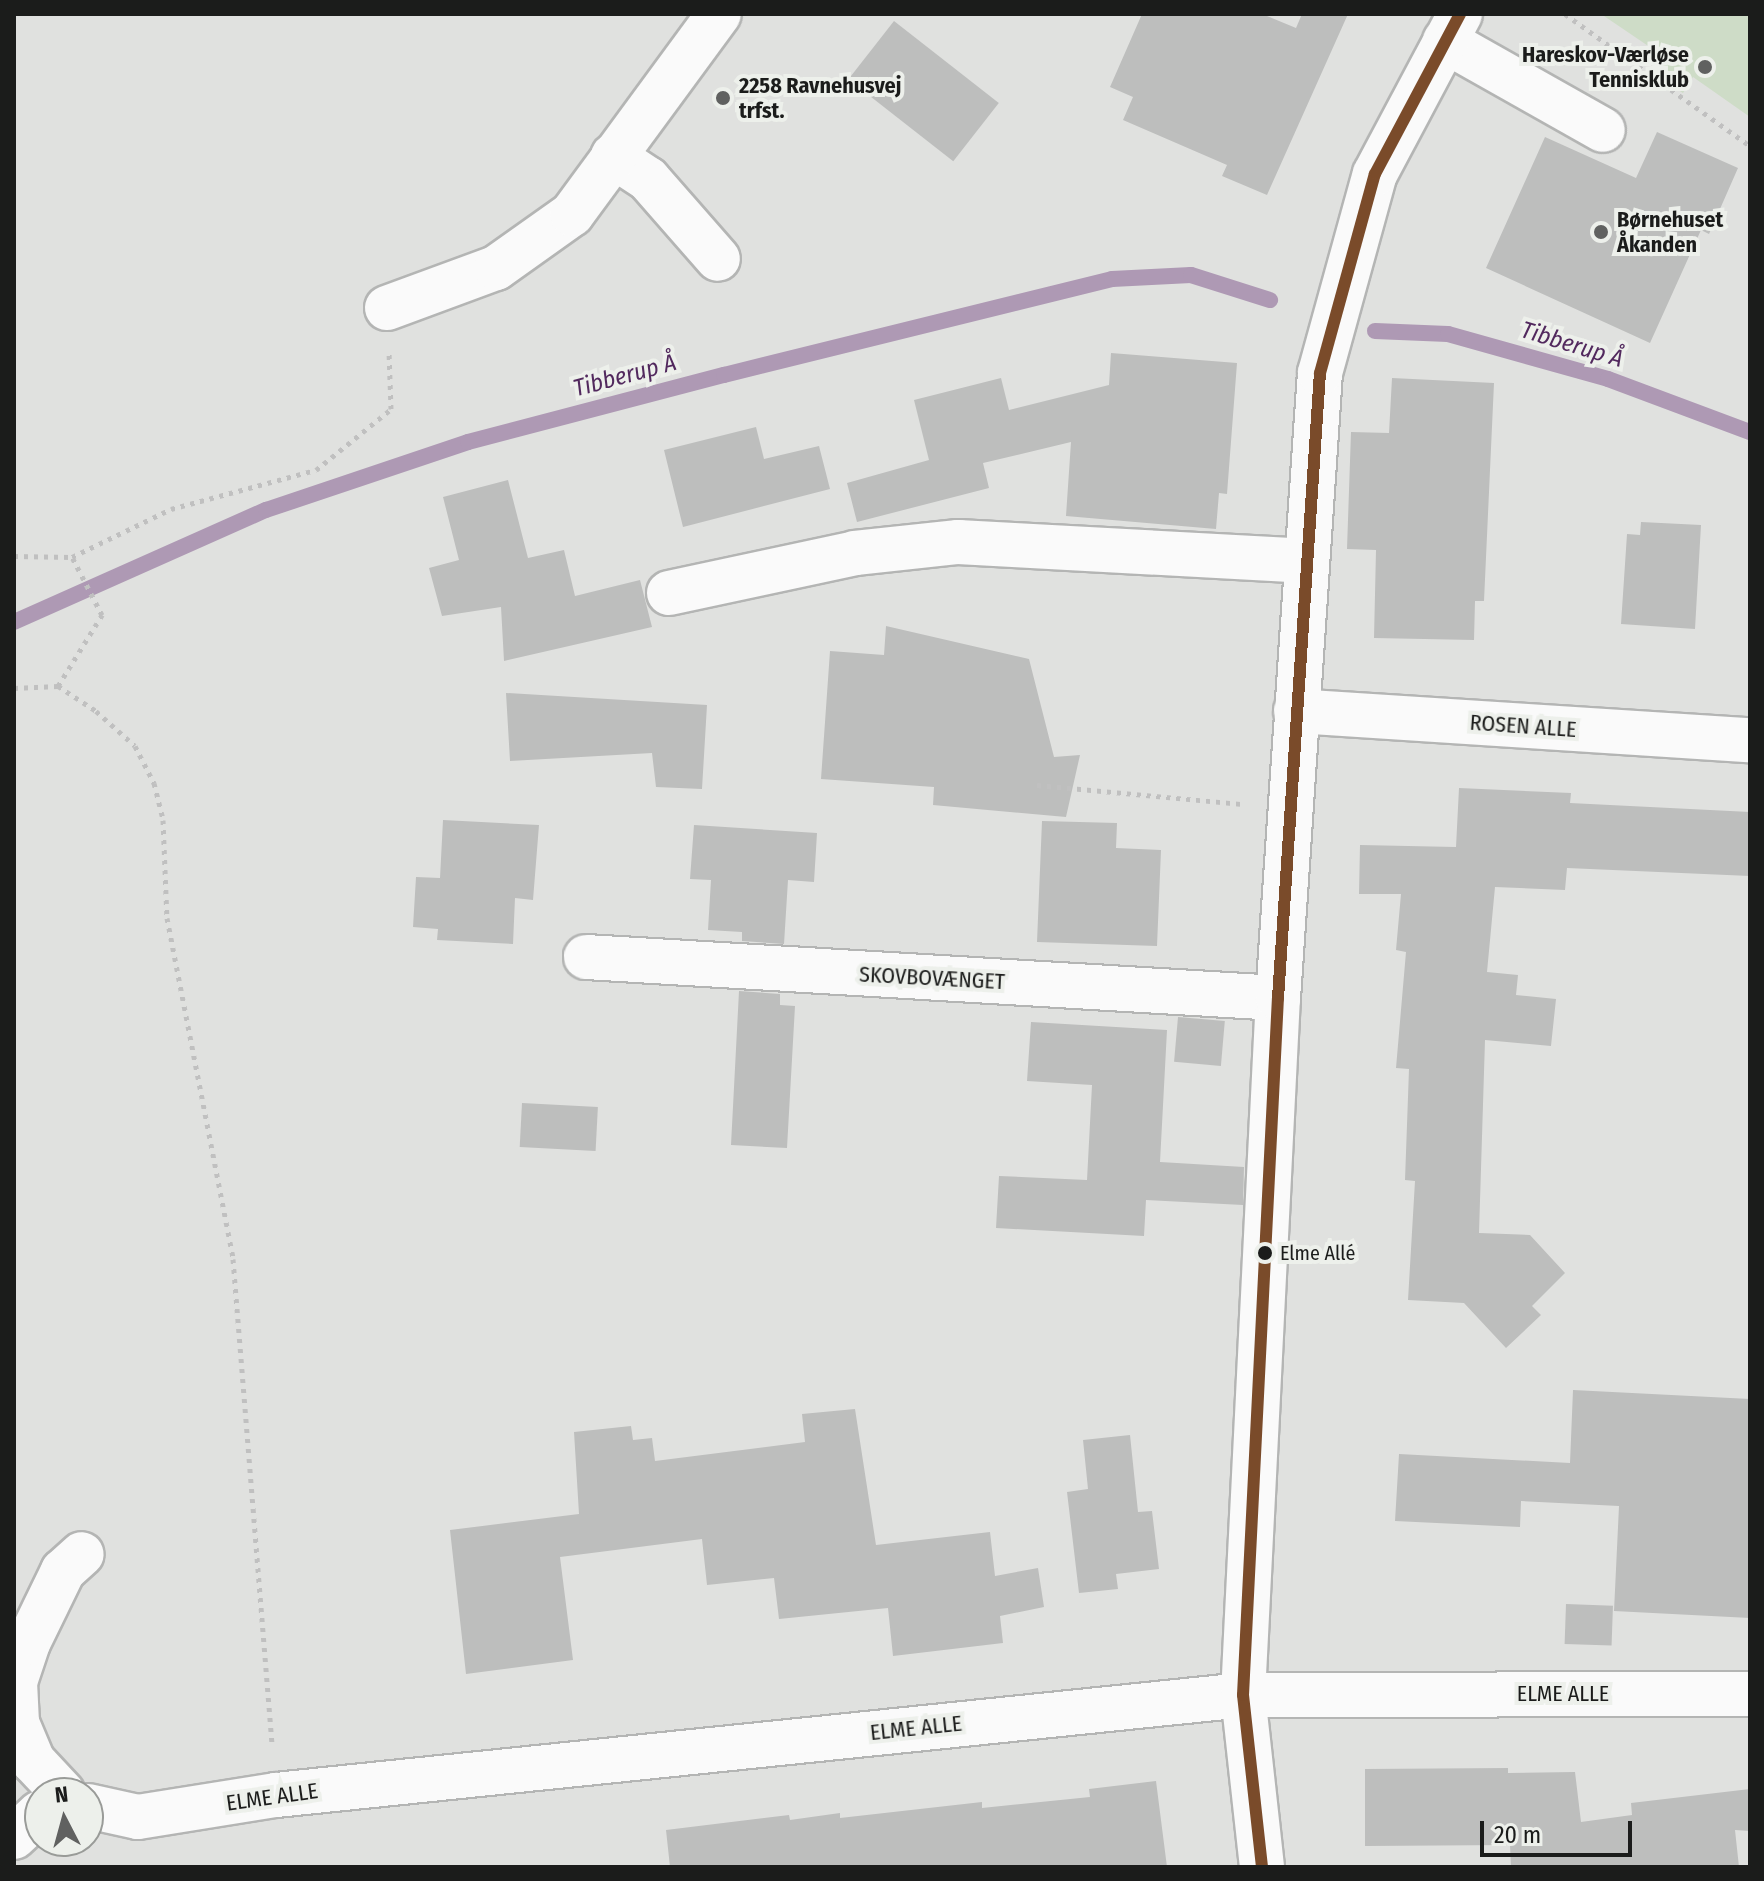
<!DOCTYPE html>
<html>
<head>
<meta charset="utf-8">
<style>
	body { margin:0 }
	#map { position:relative; width:1764px; height:1881px; overflow:hidden; background:#e0e1df; font-family:"Fira Sans Condensed",sans-serif }
	div>[style] { position:absolute }
	.green>* { inset:0; background:#cedcc7 }
	.stream>* { height:16px; margin:-8px; padding:0 8px; transform-origin:8px; border-radius:8px; background:#ae99b4 }
	.building>* { inset:0; background:#bdbebd; transform-origin:0 0 }
	.path>* { height:5px; margin-top:-2.5px; transform-origin:0; background:repeating-linear-gradient(90deg,#c0c0c0 0 4px,transparent 0 10px) }
	.roads { filter:drop-shadow(2px 0 #b4b5b4) drop-shadow(-2px 0 #b4b5b4) drop-shadow(0 2px #b4b5b4) drop-shadow(0 -2px #b4b5b4) }
	.minor>* { height:44px; margin:-22px; padding:0 22px; transform-origin:22px; border-radius:22px; background:#fafafa }
	.bus-1>* { height:12px; margin:-6px; padding:0 6px; transform-origin:6px; border-radius:6px; background:#7a4b2a }
	.dots>* { width:22px; height:22px; translate:-50% -50%; box-sizing:border-box; border:4px solid #edf0eb; border-radius:50% }
	span { translate:-50% -50%; white-space:nowrap; text-align:center; line-height:1.15; -webkit-text-stroke:8px #edf0eb; paint-order:stroke }
	.bus-label { font-size:20px; color:#1b1c1b }
	.left { translate:0 -50%; text-align:left }
	.poi-label { font-size:22px; color:#1b1c1b; font-weight:700 }
	.right { translate:-100% -50%; text-align:right }
	.street-label { font-size:22px; color:#1b1c1b }
	.water-label { font-size:24px; color:#52295e; font-style:italic }
	.frame { position:absolute; inset:0; border:16px solid #1b1c1b; pointer-events:none }
	.north { position:absolute; left:24px; top:1777px; width:80px; height:80px; box-sizing:border-box; background:#edf0eb; border:2px solid #999b98; border-radius:50%; rotate:354deg; font-size:22px; font-weight:700; line-height:32px; text-align:center; color:#1b1c1b }
	.north::after { content:''; display:block; margin:auto; width:28px; height:36px; background:#606160; clip-path:polygon(50% 0,100% 100%,50% 72%,0 100%) }
	.scale { position:absolute; left:1480px; top:1821px; width:152px; height:36px; box-sizing:border-box; border:4px solid #1b1c1b; border-top:0; padding-left:10px; font-size:24px; line-height:28px; white-space:nowrap; color:#1b1c1b; -webkit-text-stroke:6px #edf0eb; paint-order:stroke }
</style>
</head>
<body>
<div id="map">
	<div class="green">
		<i style="clip-path:polygon(1601px 14px,1750px 14px,1750px 117px,1693px 77px,1683px 93px,1654px 75px,1666px 58px)"></i>
	</div>
	<div class="stream">
		<i style="left:1375px;top:331px;width:73px;rotate:2.4deg"></i>
		<i style="left:1448px;top:334px;width:166px;rotate:15.7deg"></i>
		<i style="left:1608px;top:379px;width:152px;rotate:20.5deg"></i>
		<i style="left:14px;top:622px;width:276px;rotate:-24deg"></i>
		<i style="left:266px;top:510px;width:213px;rotate:-18.6deg"></i>
		<i style="left:468px;top:442px;width:265px;rotate:-14.7deg"></i>
		<i style="left:724px;top:375px;width:400px;rotate:-13.9deg"></i>
		<i style="left:1112px;top:279px;width:79px;rotate:-2.9deg"></i>
		<i style="left:1191px;top:275px;width:83px;rotate:17.6deg"></i>
	</div>
	<div class="building">
		<i style="clip-path:polygon(1142px 14px,1262px 14px,1296px 28px,1302px 14px,1348px 14px,1267px 195px,1222px 176px,1227px 165px,1123px 120px,1133px 97px,1110px 87px)"></i>
		<i style="left:894px;top:21px;width:133px;height:74px;rotate:38deg"></i>
		<i style="clip-path:polygon(1657px 132px,1738px 168px,1709px 234px,1701px 230px,1650px 343px,1486px 268px,1545px 137px,1636px 178px)"></i>
		<i style="clip-path:polygon(1111px 353px,1237px 363px,1227px 494px,1219px 493px,1216px 529px,1066px 516px,1071px 442px,983px 463px,989px 488px,857px 522px,847px 483px,929px 460px,914px 400px,1001px 378px,1009px 410px,1109px 385px)"></i>
		<i style="clip-path:polygon(1392px 378px,1494px 383px,1484px 601px,1475px 601px,1474px 640px,1374px 638px,1376px 550px,1347px 549px,1351px 432px,1389px 433px)"></i>
		<i style="clip-path:polygon(756px 427px,764px 459px,819px 446px,830px 489px,683px 527px,664px 450px)"></i>
		<i style="clip-path:polygon(508px 480px,528px 558px,564px 550px,575px 596px,640px 580px,652px 627px,504px 661px,501px 607px,442px 616px,429px 568px,459px 560px,443px 497px)"></i>
		<i style="clip-path:polygon(1641px 522px,1701px 525px,1695px 629px,1621px 624px,1627px 534px,1640px 535px)"></i>
		<i style="clip-path:polygon(886px 626px,1029px 659px,1054px 757px,1080px 755px,1066px 817px,933px 805px,934px 787px,821px 779px,830px 651px,884px 655px)"></i>
		<i style="clip-path:polygon(506px 693px,707px 705px,702px 789px,656px 787px,652px 753px,510px 761px)"></i>
		<i style="clip-path:polygon(1459px 788px,1571px 793px,1570px 803px,1750px 812px,1750px 876px,1567px 868px,1565px 890px,1495px 887px,1487px 972px,1518px 975px,1516px 995px,1556px 999px,1551px 1046px,1485px 1040px,1479px 1233px,1530px 1235px,1565px 1273px,1532px 1306px,1541px 1315px,1506px 1348px,1464px 1303px,1408px 1300px,1415px 1181px,1405px 1180px,1409px 1069px,1396px 1068px,1406px 952px,1396px 950px,1401px 894px,1359px 894px,1360px 845px,1456px 847px)"></i>
		<i style="clip-path:polygon(443px 820px,539px 825px,533px 900px,515px 898px,513px 944px,437px 940px,438px 929px,413px 927px,416px 877px,440px 878px)"></i>
		<i style="clip-path:polygon(1042px 821px,1117px 823px,1116px 848px,1161px 850px,1157px 946px,1037px 942px)"></i>
		<i style="clip-path:polygon(694px 825px,817px 833px,814px 882px,788px 880px,784px 944px,742px 941px,742px 932px,708px 930px,711px 880px,690px 879px)"></i>
		<i style="clip-path:polygon(739px 991px,780px 994px,780px 1005px,795px 1006px,787px 1148px,731px 1145px)"></i>
		<i style="left:1178px;top:1017px;width:47px;height:45px;rotate:5deg"></i>
		<i style="clip-path:polygon(1031px 1022px,1167px 1030px,1160px 1162px,1244px 1167px,1243px 1205px,1146px 1200px,1144px 1236px,996px 1228px,999px 1176px,1087px 1180px,1092px 1085px,1027px 1081px)"></i>
		<i style="left:522px;top:1103px;width:76px;height:44px;rotate:3deg"></i>
		<i style="clip-path:polygon(1573px 1390px,1750px 1399px,1750px 1618px,1614px 1611px,1619px 1506px,1521px 1501px,1520px 1527px,1395px 1521px,1399px 1454px,1570px 1463px)"></i>
		<i style="clip-path:polygon(855px 1409px,876px 1545px,990px 1532px,995px 1576px,1038px 1568px,1044px 1607px,1000px 1616px,1003px 1643px,893px 1656px,888px 1608px,779px 1619px,774px 1578px,707px 1585px,702px 1539px,560px 1557px,573px 1660px,466px 1674px,450px 1530px,579px 1514px,574px 1432px,631px 1426px,633px 1440px,652px 1438px,655px 1461px,805px 1442px,802px 1414px)"></i>
		<i style="clip-path:polygon(1130px 1435px,1138px 1512px,1152px 1511px,1159px 1569px,1116px 1574px,1118px 1589px,1079px 1593px,1067px 1492px,1088px 1489px,1083px 1440px)"></i>
		<i style="left:1566px;top:1604px;width:47px;height:40px;rotate:2deg"></i>
		<i style="clip-path:polygon(1508px 1768px,1508px 1773px,1575px 1772px,1581px 1822px,1632px 1815px,1631px 1803px,1750px 1789px,1750px 1831px,1735px 1830px,1739px 1867px,1511px 1867px,1510px 1845px,1365px 1846px,1365px 1769px)"></i>
		<i style="clip-path:polygon(1156px 1781px,1167px 1867px,670px 1867px,666px 1830px,789px 1815px,790px 1820px,840px 1813px,840px 1818px,982px 1802px,982px 1808px,1090px 1797px,1089px 1789px)"></i>
	</div>
	<div class="path">
		<i style="left:1565px;top:14px;width:227px;rotate:35.5deg"></i>
		<i style="left:14px;top:556px;width:58px;rotate:1deg"></i>
		<i style="left:72px;top:557px;width:110px;rotate:-25.9deg"></i>
		<i style="left:171px;top:509px;width:150px;rotate:-15.1deg"></i>
		<i style="left:316px;top:470px;width:97px;rotate:-39.1deg"></i>
		<i style="left:391px;top:409px;width:56px;rotate:-92deg"></i>
		<i style="left:58px;top:686px;width:84px;rotate:-58.2deg"></i>
		<i style="left:102px;top:615px;width:65px;rotate:-117.3deg"></i>
		<i style="left:14px;top:688px;width:44px;rotate:-2.6deg"></i>
		<i style="left:58px;top:686px;width:45px;rotate:33.3deg"></i>
		<i style="left:96px;top:711px;width:52px;rotate:41.9deg"></i>
		<i style="left:135px;top:746px;width:42px;rotate:62.8deg"></i>
		<i style="left:154px;top:783px;width:38px;rotate:76deg"></i>
		<i style="left:163px;top:820px;width:98px;rotate:87.7deg"></i>
		<i style="left:167px;top:918px;width:347px;rotate:79deg"></i>
		<i style="left:233px;top:1259px;width:489px;rotate:85.4deg"></i>
		<i style="left:1037px;top:785px;width:207px;rotate:5.3deg"></i>
	</div>
	<div class="roads">
		<div class="minor">
			<i style="left:1445px;top:41px;width:181px;rotate:29.4deg"></i>
			<i style="left:613px;top:156px;width:42px;rotate:33.3deg"></i>
			<i style="left:648px;top:179px;width:106px;rotate:48.8deg"></i>
			<i style="left:387px;top:308px;width:116px;rotate:-20.2deg"></i>
			<i style="left:496px;top:268px;width:93px;rotate:-35.4deg"></i>
			<i style="left:572px;top:214px;width:248px;rotate:-53.7deg"></i>
			<i style="left:669px;top:593px;width:190px;rotate:-12.1deg"></i>
			<i style="left:855px;top:553px;width:104px;rotate:-6.1deg"></i>
			<i style="left:958px;top:542px;width:347px;rotate:3.1deg"></i>
			<i style="left:1296px;top:711px;width:455px;rotate:3.7deg"></i>
			<i style="left:586px;top:957px;width:693px;rotate:3.39deg"></i>
			<i style="left:63px;top:1793px;width:44px;rotate:-133.2deg"></i>
			<i style="left:33px;top:1761px;width:41px;rotate:-112.8deg"></i>
			<i style="left:17px;top:1723px;width:41px;rotate:-92.8deg"></i>
			<i style="left:15px;top:1682px;width:41px;rotate:-71.6deg"></i>
			<i style="left:28px;top:1643px;width:80px;rotate:-64.1deg"></i>
			<i style="left:63px;top:1571px;width:25px;rotate:-42deg"></i>
			<i style="left:88px;top:1806px;width:51px;rotate:12.4deg"></i>
			<i style="left:138px;top:1817px;width:140px;rotate:-9.1deg"></i>
			<i style="left:276px;top:1795px;width:972px;rotate:-5.9deg"></i>
			<i style="left:1243px;top:1695px;width:507px;rotate:-0.11deg"></i>
			<i style="left:14px;top:1837px;width:35px;rotate:-43deg"></i>
			<i style="left:1262px;top:1867px;width:173px;rotate:-96.3deg"></i>
			<i style="left:1243px;top:1695px;width:698px;rotate:-87.13deg"></i>
			<i style="left:1278px;top:998px;width:626px;rotate:-86.16deg"></i>
			<i style="left:1320px;top:373px;width:206px;rotate:-74.6deg"></i>
			<i style="left:1375px;top:174px;width:181px;rotate:-62deg"></i>
		</div>
	</div>
	<div class="bus-1">
		<i style="left:1262px;top:1867px;width:173px;rotate:-96.3deg"></i>
		<i style="left:1243px;top:1695px;width:698px;rotate:-87.13deg"></i>
		<i style="left:1278px;top:998px;width:626px;rotate:-86.16deg"></i>
		<i style="left:1320px;top:373px;width:206px;rotate:-74.6deg"></i>
		<i style="left:1375px;top:174px;width:181px;rotate:-62deg"></i>
	</div>
	<div class="dots">
		<i style="left:1705px;top:67px;background:#606160"></i>
		<i style="left:723px;top:98px;background:#606160"></i>
		<i style="left:1601px;top:232px;background:#606160"></i>
		<i style="left:1265px;top:1253px;background:#1b1c1b"></i>
	</div>
	<div class="bus-label">
		<span class="left" style="left:1280px;top:1253px">Elme Allé</span>
	</div>
	<div class="poi-label">
		<span class="right" style="left:1689px;top:67px">Hareskov-Værløse<br>Tennisklub</span>
		<span class="left" style="left:739px;top:98px">2258 Ravnehusvej<br>trfst.</span>
		<span class="left" style="left:1617px;top:232px">Børnehuset<br>Åkanden</span>
	</div>
	<div class="street-label">
		<span style="left:1523px;top:726px;rotate:4deg">ROSEN ALLE</span>
		<span style="left:932px;top:978px;rotate:3deg">SKOVBOVÆNGET</span>
		<span style="left:1563px;top:1694px">ELME ALLE</span>
		<span style="left:916px;top:1728px;rotate:-6deg">ELME ALLE</span>
		<span style="left:272px;top:1797px;rotate:-8deg">ELME ALLE</span>
	</div>
	<div class="water-label">
		<span style="left:1572px;top:345px;rotate:17deg">Tibberup Å</span>
		<span style="left:625px;top:376px;rotate:-15deg">Tibberup Å</span>
	</div>
	<div class="frame"></div>
	<div class="north">N</div>
	<div class="scale">20 m</div>
</div>
</body>
</html>
